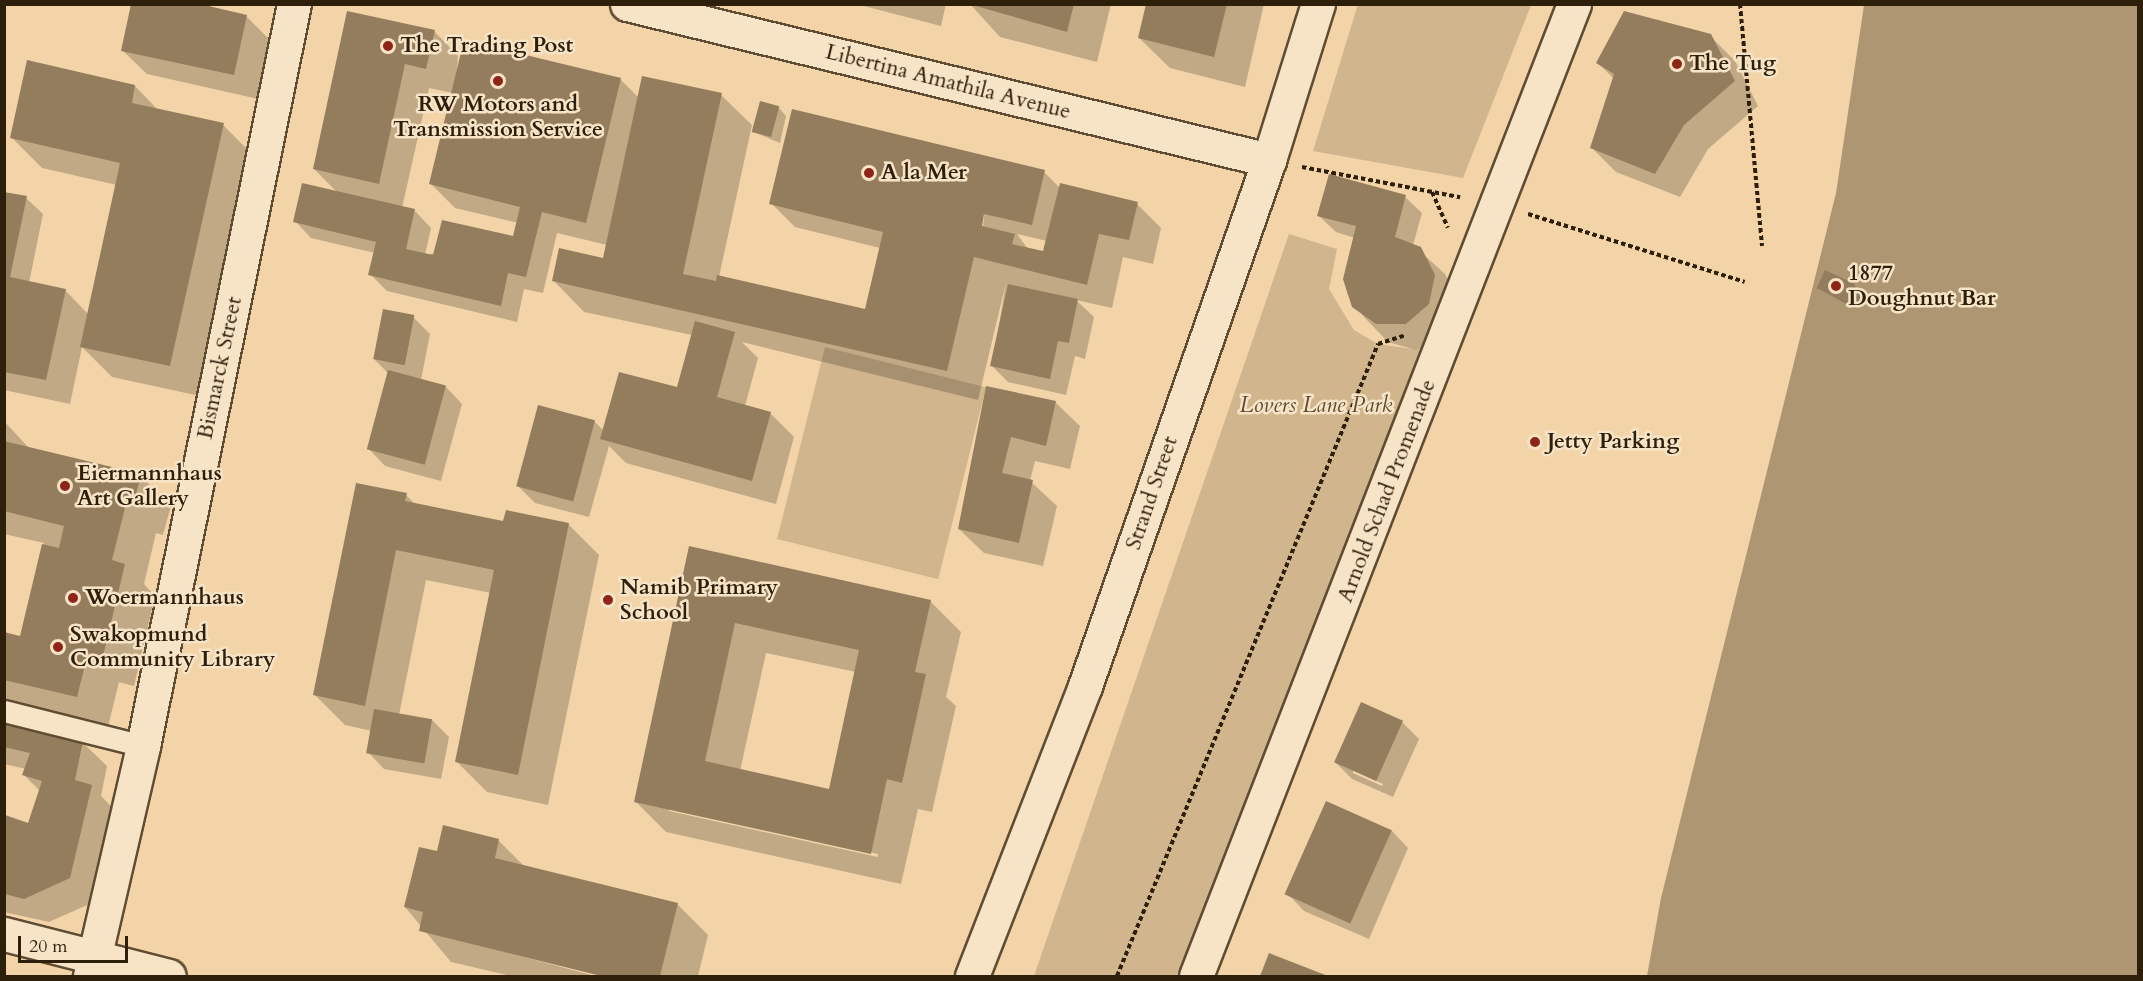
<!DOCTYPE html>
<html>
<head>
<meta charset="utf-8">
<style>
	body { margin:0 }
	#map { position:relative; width:2143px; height:981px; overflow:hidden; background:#f2d4a8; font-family:Cardo,serif }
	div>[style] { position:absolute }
	.green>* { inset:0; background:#d1b58d; transform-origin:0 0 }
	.water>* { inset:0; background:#af9673 }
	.shadow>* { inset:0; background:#0003 }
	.building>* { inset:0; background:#947d5d; transform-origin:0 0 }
	.path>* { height:4px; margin-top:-2px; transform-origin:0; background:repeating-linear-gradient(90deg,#2e1f0b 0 4.5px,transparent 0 7.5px) }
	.roads { filter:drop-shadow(2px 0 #5f4c32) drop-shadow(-2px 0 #5f4c32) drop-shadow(0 2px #5f4c32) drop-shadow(0 -2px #5f4c32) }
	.lane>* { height:21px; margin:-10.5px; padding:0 10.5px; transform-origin:10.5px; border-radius:10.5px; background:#f7e3c6 }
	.street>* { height:33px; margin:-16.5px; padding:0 16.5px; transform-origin:16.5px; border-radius:16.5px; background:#f7e3c6 }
	.dots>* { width:16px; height:16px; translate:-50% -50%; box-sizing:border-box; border:3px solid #f7e3c6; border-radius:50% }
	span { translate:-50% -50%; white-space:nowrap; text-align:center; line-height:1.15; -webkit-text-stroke:5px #f7e3c6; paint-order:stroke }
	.poi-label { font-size:22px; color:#2e1f0b; font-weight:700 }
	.left { translate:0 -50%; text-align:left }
	.street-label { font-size:22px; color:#2e1f0b }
	.park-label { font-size:22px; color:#5f4c32; font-style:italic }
	.frame { position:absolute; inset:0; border:6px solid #2e1f0b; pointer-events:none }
	.scale { position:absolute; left:18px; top:936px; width:110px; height:27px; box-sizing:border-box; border:3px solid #2e1f0b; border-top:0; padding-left:8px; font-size:18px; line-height:21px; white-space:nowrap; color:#2e1f0b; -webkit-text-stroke:4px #f7e3c6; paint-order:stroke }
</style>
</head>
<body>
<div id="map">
	<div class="green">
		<i style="clip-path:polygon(1358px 4px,1531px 5px,1463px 178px,1313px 151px)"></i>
		<i style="clip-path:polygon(1289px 234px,1337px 249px,1329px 289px,1354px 330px,1378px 344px,1426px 351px,1177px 976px,1034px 976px)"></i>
		<i style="left:825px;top:347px;width:166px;height:198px;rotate:14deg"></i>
	</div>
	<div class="water">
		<i style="clip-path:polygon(1864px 5px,2138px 5px,2138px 976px,1647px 976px,1661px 898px,1836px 193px)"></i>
	</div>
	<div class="shadow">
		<i style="clip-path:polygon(856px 4px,946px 4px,941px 26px)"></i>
		<i style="clip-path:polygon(970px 4px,1111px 4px,1097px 62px,1000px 37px)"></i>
		<i style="clip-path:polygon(1147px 4px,1264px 4px,1245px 87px,1170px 68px,1139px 38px)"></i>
		<i style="clip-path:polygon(evenodd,348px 13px,434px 31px,458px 56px,456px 81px,465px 41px,621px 80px,639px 98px,721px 95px,752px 125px,719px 277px,866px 311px,880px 248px,795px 227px,771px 203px,1044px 172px,1060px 188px,1137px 204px,1161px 228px,1153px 264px,1123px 257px,1112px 308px,1076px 300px,1094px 317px,1085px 359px,1075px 356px,1066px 395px,1008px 382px,992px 366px,1006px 283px,978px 400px,742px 342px,758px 358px,745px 406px,770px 413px,794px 437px,776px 504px,626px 463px,609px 446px,589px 517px,535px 503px,518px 486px,594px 421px,604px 431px,678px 389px,692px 335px,584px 312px,554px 281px,604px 260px,607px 245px,557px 233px,543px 293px,524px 289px,517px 322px,387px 291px,370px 274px,375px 253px,311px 238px,295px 221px,338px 193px,314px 169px,348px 13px,429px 88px,453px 93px,430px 183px,455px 208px,518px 223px,514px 238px,425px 255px,431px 228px,415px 211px,402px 208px,429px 88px,348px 13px,985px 207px,983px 227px,980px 227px,985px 207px,348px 13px,1017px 234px,1047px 241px,1044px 253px,1028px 249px,1017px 234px)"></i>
		<i style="clip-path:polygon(246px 16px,271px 41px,258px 99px,147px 74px,122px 50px)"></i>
		<i style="clip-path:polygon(1710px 36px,1735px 61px,1758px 106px,1708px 149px,1680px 197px,1616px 172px,1592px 148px,1614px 79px,1597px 62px)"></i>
		<i style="clip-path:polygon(135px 86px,158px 110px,223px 125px,253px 155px,200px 396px,112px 377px,82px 347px,70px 404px,4px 390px,4px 193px,26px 198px,43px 214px,29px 283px,65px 290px,88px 314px,117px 185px,42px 168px,12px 138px)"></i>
		<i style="clip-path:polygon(778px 107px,786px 116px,780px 143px,754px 132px)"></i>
		<i style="clip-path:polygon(1405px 197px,1422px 213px,1413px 245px,1445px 274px,1458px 300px,1430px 348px,1416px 350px,1388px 342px,1364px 317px,1347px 293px,1345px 279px,1355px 238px,1336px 232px,1319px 216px)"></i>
		<i style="clip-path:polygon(1854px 285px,1862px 293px,1855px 309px,1818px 288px)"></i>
		<i style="clip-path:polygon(413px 317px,430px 334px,421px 380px,446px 387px,462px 404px,441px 481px,385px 466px,369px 449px,389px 374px,374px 359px)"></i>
		<i style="clip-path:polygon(987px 388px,1055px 402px,1080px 426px,1070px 469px,1035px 461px,1030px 481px,1057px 506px,1043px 566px,984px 553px,959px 529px)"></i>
		<i style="clip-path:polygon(4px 421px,29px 448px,140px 475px,171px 506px,163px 535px,156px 533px,144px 584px,155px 596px,134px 686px,119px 682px,108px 727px,4px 702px,4px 634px,21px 638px,44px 543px,4px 534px)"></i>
		<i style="clip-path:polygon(406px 495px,416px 505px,505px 523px,569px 525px,599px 555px,548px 805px,487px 792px,456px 761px,491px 593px,426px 580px,399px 715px,432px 720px,449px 737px,441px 779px,384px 769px,368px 752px,372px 731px,345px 725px,315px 695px)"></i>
		<i style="clip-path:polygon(evenodd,691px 548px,930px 601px,961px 632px,946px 697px,956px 706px,932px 812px,918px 809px,901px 884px,666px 832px,635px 801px,691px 548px,766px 653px,856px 672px,830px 790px,740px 771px,766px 653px,691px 548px,669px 808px,878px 854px,878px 857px,669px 811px,669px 808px)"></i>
		<i style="clip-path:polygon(evenodd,1361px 704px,1402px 722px,1419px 739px,1393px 797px,1352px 779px,1335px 762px,1361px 704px,1353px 770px,1383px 784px,1382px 786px,1353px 773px,1353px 770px)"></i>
		<i style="clip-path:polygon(4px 722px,82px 742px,107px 766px,101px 796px,116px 811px,94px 902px,49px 922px,4px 912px,4px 817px,29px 825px,40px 791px,24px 775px,26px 769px,4px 764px)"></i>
		<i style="clip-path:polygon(1327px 803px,1392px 831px,1408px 848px,1369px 939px,1304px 911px,1288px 894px)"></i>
		<i style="clip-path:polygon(498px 840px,525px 867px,677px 904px,708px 935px,698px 976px,607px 976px,445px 936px,595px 976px,511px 976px,451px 962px,405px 907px)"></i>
		<i style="clip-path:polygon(1270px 955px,1325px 976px,1262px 976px)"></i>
	</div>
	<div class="building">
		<i style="clip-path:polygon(131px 4px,200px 4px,247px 15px,234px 75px,121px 51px)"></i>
		<i style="clip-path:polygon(969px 4px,1074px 4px,1067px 32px)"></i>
		<i style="clip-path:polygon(1146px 4px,1227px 4px,1214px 57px,1138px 38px)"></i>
		<i style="clip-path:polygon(347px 11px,435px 30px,426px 69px,405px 64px,379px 184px,313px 169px)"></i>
		<i style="clip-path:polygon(1624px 11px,1711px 34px,1735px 81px,1684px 125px,1655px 174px,1590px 148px,1614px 74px,1596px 63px)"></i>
		<i style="clip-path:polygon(464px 40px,621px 78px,586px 223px,542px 212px,526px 277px,508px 273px,501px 306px,368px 275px,376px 242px,293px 222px,302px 183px,415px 209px,406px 249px,433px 255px,442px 220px,513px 236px,520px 207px,429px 184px)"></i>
		<i style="clip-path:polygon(27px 60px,135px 85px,132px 103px,224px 123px,170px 366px,80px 347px,120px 163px,10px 138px)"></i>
		<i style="clip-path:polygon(642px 76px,722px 93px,683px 274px,716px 281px,717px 275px,865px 309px,883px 232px,769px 204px,792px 109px,1045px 170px,1032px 225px,984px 214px,982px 226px,1015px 234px,1012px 244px,1043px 251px,1060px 183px,1138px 202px,1129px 240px,1099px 234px,1087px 285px,974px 257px,947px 371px,552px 281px,559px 248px,603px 258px)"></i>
		<i style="left:760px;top:101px;width:20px;height:32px;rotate:15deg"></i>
		<i style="clip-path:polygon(1329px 174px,1406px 195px,1395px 237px,1421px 247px,1435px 275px,1429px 304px,1406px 324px,1376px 324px,1352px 307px,1343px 279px,1356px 226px,1317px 216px)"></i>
		<i style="clip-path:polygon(4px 192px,27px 196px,10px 277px,66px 289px,46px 380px,4px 372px)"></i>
		<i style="left:1825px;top:270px;width:33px;height:20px;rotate:25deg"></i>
		<i style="clip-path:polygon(1008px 284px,1078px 299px,1069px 343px,1058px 341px,1050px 379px,990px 366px)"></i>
		<i style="left:383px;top:309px;width:32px;height:51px;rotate:11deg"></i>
		<i style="clip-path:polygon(695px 321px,735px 332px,717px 397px,771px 412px,752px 481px,600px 439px,619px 372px,677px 387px)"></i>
		<i style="left:388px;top:370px;width:60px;height:82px;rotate:15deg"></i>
		<i style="clip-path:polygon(986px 386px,1056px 401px,1046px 446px,1011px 437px,1002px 473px,1033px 480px,1019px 543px,958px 529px)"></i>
		<i style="left:538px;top:405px;width:59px;height:84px;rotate:15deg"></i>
		<i style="clip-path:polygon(4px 441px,141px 474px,133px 506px,126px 504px,112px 560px,125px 564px,103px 656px,88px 653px,77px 697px,4px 680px,4px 632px,20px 636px,42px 544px,59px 548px,64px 526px,4px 511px)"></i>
		<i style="clip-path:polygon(356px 483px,407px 493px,405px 501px,503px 521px,506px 510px,569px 523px,518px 775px,455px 762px,494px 570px,396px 550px,365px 706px,313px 695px)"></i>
		<i style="clip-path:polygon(evenodd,689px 546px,931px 600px,915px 672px,926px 674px,902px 783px,887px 779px,871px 854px,634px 802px,689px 546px,735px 623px,859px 650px,829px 789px,705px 761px,735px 623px)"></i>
		<i style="left:1361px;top:702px;width:46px;height:66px;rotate:24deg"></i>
		<i style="left:374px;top:709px;width:59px;height:45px;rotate:10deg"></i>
		<i style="clip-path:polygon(4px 721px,83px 741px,75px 780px,92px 785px,70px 878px,24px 899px,5px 894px,5px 815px,28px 823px,42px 781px,22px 775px,30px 753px,4px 747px)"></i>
		<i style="left:1326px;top:801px;width:72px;height:102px;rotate:24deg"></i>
		<i style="clip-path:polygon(443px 825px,499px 839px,495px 858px,678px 903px,660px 976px,601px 976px,419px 931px,423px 912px,404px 907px,419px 847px,437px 851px)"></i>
		<i style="clip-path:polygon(1269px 953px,1328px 976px,1260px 976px)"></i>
	</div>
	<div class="path">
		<i style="left:1740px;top:4px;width:243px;rotate:84.8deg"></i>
		<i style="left:1302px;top:167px;width:161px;rotate:10.8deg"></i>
		<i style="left:1432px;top:192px;width:39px;rotate:66deg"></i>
		<i style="left:1528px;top:214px;width:227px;rotate:17.4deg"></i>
		<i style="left:1117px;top:976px;width:684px;rotate:-67.56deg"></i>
		<i style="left:1378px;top:344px;width:29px;rotate:-18deg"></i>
	</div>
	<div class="roads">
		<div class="lane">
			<i style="left:4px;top:711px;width:143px;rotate:14.1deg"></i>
		</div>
		<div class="street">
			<i style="left:627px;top:4px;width:661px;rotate:13.66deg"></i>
			<i style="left:4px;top:934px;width:170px;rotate:14.3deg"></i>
			<i style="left:90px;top:976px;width:236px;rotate:-77deg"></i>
			<i style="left:143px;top:746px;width:757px;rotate:-78.5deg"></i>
			<i style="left:972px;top:976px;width:311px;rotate:-68.7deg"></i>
			<i style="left:1085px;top:686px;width:557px;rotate:-70.72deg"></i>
			<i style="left:1269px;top:160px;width:164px;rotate:-72.6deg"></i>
			<i style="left:1196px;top:976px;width:1043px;rotate:-68.75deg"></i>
		</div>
	</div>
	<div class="dots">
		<i style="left:388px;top:46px;background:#8f2418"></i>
		<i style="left:1677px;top:64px;background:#8f2418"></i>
		<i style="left:498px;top:81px;background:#8f2418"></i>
		<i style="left:869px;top:173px;background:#8f2418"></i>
		<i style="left:1836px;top:286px;background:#8f2418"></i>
		<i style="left:1535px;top:442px;background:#8f2418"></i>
		<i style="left:65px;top:486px;background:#8f2418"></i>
		<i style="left:73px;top:598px;background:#8f2418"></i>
		<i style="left:608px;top:600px;background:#8f2418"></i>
		<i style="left:58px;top:647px;background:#8f2418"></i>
	</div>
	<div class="poi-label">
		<span class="left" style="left:400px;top:46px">The Trading Post</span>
		<span class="left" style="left:1689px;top:64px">The Tug</span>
		<span style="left:498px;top:117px">RW Motors and<br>Transmission Service</span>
		<span class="left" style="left:881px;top:173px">A la Mer</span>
		<span class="left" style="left:1848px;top:286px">1877<br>Doughnut Bar</span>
		<span class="left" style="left:1547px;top:442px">Jetty Parking</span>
		<span class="left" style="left:77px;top:486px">Eiermannhaus<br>Art Gallery</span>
		<span class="left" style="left:620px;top:600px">Namib Primary<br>School</span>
		<span class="left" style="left:85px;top:598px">Woermannhaus</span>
		<span class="left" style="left:70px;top:647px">Swakopmund<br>Community Library</span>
	</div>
	<div class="street-label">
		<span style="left:948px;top:82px;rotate:14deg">Libertina Amathila Avenue</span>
		<span style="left:220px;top:368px;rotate:-78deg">Bismarck Street</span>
		<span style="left:1387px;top:491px;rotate:-69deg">Arnold Schad Promenade</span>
		<span style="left:1152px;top:493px;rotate:-71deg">Strand Street</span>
	</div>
	<div class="park-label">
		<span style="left:1316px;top:406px">Lovers Lane Park</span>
	</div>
	<div class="frame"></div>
	<div class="scale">20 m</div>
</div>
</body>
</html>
